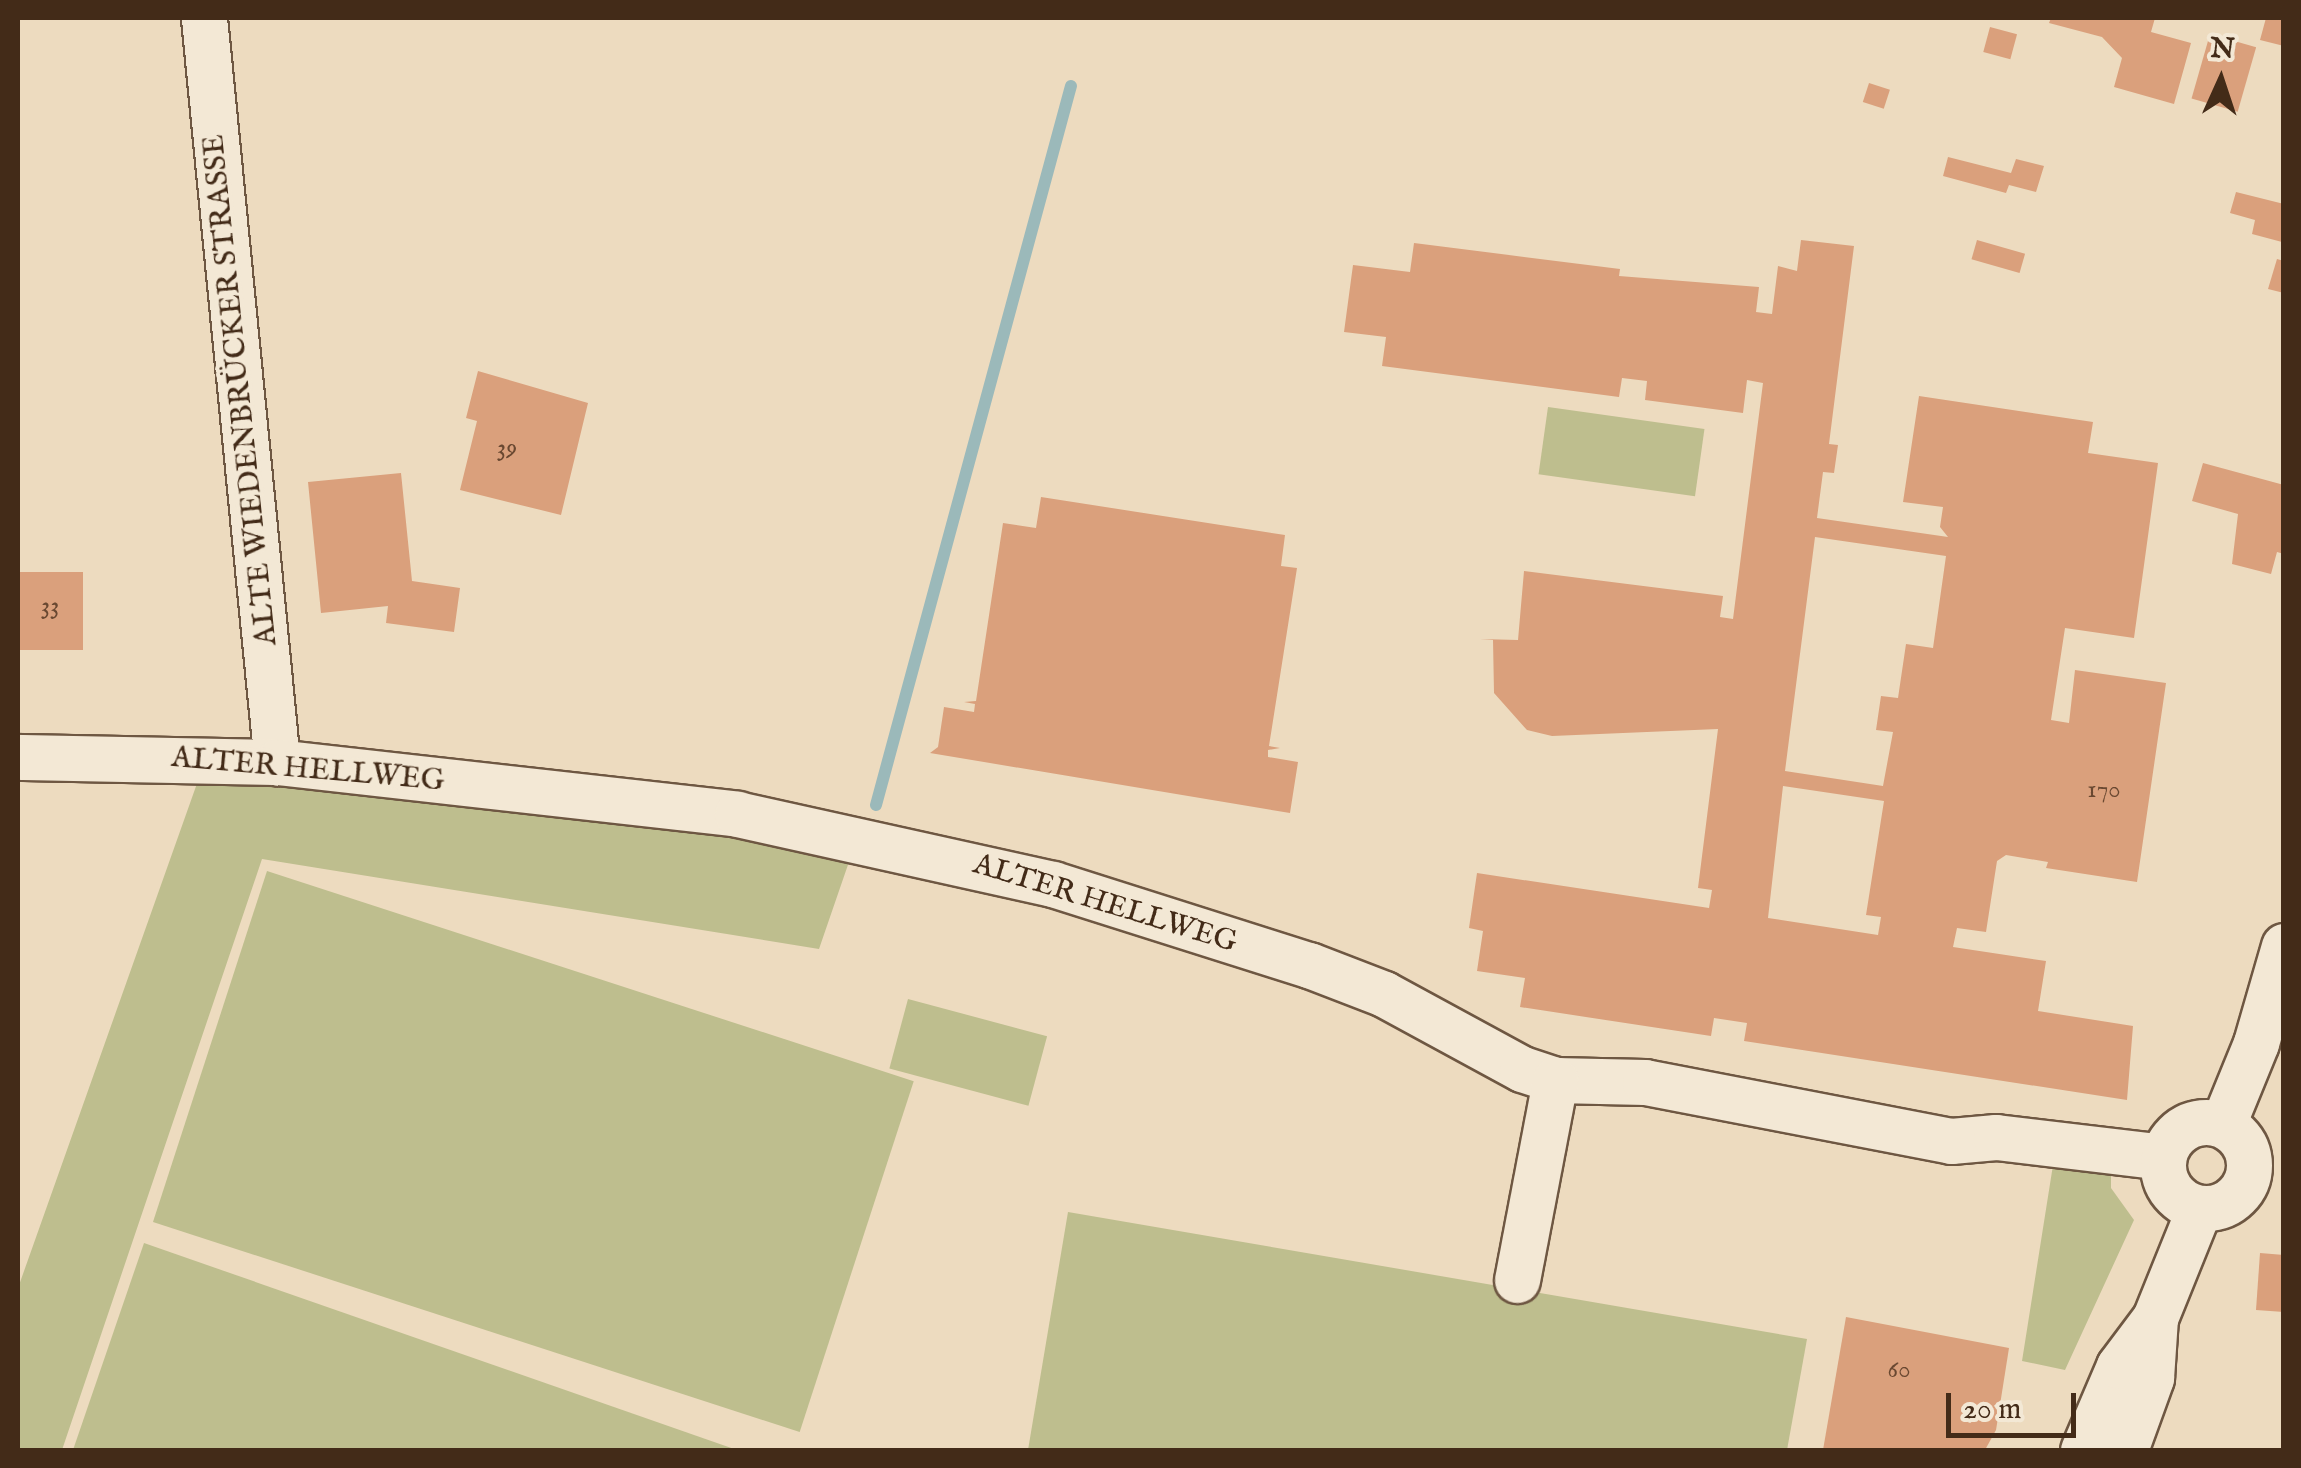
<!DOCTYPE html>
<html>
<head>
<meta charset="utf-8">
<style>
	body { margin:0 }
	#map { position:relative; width:2301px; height:1468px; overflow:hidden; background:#eddbbf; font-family:"IM FELL English",serif }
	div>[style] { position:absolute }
	.green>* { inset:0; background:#bebe8e; transform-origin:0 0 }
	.stream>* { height:12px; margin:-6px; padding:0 6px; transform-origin:6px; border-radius:6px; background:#9bb9ba }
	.building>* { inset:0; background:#daa07c; transform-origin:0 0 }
	.roads { filter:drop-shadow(2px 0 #6e5742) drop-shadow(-2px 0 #6e5742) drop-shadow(0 2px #6e5742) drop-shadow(0 -2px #6e5742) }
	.minor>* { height:45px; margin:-22.5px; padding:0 22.5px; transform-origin:22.5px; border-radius:22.5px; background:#f3e8d5 }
	.minor>.ring { margin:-22.5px; padding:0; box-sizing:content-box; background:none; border:45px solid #f3e8d5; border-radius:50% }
	span { translate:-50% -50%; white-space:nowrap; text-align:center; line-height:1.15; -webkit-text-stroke:8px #f3e8d5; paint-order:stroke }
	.number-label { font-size:25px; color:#694831 }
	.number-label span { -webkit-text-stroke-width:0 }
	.street-label { font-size:30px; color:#432b18 }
	.frame { position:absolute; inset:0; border:20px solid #432b18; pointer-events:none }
	.north { position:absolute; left:2171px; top:30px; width:100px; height:100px; -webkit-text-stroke:8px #f3e8d5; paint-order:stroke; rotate:3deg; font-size:28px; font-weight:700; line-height:40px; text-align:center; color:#432b18 }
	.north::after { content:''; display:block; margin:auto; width:35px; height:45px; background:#432b18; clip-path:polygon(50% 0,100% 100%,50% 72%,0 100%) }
	.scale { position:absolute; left:1946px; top:1393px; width:130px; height:45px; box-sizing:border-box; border:5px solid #432b18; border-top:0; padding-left:12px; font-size:30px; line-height:35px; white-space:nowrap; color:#432b18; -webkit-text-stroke:8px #f3e8d5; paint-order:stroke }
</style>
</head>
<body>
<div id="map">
	<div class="green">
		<i style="left:1548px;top:407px;width:158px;height:68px;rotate:8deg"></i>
		<i style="clip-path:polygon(200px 775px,731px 834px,851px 856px,819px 949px,262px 859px,62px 1450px,18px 1450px,18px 1288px)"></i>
		<i style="left:267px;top:871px;width:680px;height:369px;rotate:18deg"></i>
		<i style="left:908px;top:999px;width:144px;height:72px;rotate:15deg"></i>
		<i style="clip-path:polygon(2053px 1165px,2111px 1171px,2111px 1188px,2134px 1220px,2065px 1370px,2022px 1361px)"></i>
		<i style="clip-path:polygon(1068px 1212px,1807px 1339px,1787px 1450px,1028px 1450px)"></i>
		<i style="clip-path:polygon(144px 1243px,737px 1450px,73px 1450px)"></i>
	</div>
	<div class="stream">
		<i style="left:876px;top:805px;width:745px;rotate:-74.83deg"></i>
	</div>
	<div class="building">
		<i style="clip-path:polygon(2051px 18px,2155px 18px,2151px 32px,2191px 43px,2174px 104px,2114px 87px,2122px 58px,2102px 37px,2049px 23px)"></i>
		<i style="clip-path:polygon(2266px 18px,2284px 18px,2284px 46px,2260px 40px)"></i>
		<i style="left:1990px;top:27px;width:28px;height:26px;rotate:15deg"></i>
		<i style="left:2210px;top:34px;width:48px;height:67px;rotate:16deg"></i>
		<i style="left:1869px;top:83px;width:22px;height:20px;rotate:18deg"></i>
		<i style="clip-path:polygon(1948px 157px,2011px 173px,2016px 159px,2044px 166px,2036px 192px,2009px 185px,2006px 193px,1943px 176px)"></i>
		<i style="clip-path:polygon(2236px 192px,2284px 204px,2282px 242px,2252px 234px,2255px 220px,2230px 213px)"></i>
		<i style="clip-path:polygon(evenodd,1801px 240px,1854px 246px,1829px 444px,1838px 445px,1834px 473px,1823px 472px,1817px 518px,1948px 537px,1940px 527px,1943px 507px,1903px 502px,1919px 396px,2093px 422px,2088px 453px,2158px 463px,2134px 638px,2065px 628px,2051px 720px,2069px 723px,2075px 670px,2166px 683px,2137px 882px,2046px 868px,2048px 862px,2006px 855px,1997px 861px,1986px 932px,1957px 928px,1953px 947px,2046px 961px,2038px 1011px,2133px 1026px,2127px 1100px,1744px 1041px,1747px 1023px,1714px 1018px,1711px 1036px,1520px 1007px,1525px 978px,1477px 971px,1483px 931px,1469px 928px,1477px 873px,1709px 908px,1712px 890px,1698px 888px,1718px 729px,1552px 736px,1527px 730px,1494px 693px,1493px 640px,1480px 639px,1518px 640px,1524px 571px,1723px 596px,1720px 617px,1733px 619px,1763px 383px,1747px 380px,1743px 413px,1645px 400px,1647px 381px,1622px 378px,1619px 397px,1382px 366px,1386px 337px,1344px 332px,1353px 265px,1410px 272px,1414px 243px,1620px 269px,1619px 276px,1759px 287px,1756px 312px,1772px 314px,1778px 266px,1797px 271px,1801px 240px,1815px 537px,1946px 556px,1933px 648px,1906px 644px,1898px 698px,1881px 696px,1876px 730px,1893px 732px,1883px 786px,1785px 771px,1815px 537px,1801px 240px,1783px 786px,1884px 801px,1866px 915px,1881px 917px,1878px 935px,1768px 918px,1783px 786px)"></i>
		<i style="left:1977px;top:240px;width:50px;height:20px;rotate:16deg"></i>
		<i style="clip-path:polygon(2277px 259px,2284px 261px,2284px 293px,2268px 289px)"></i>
		<i style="clip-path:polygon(478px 371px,588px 403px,561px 515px,460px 490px,477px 421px,466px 418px)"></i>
		<i style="clip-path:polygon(2203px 463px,2284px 485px,2284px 554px,2277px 552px,2271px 574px,2232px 564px,2238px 514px,2192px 501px)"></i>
		<i style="clip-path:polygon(401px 473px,412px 581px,460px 588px,454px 632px,386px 623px,388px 606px,321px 613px,308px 482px)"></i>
		<i style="clip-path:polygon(1041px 497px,1285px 535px,1281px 566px,1297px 568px,1269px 746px,1280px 748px,1268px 750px,1268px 757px,1298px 762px,1290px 813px,930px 753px,938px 747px,944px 707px,974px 712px,975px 704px,964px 702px,976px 701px,1003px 523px,1036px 528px)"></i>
		<i style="left:83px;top:572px;width:78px;height:65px;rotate:90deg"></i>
		<i style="clip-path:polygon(2260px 1253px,2284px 1255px,2284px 1312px,2256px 1310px)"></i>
		<i style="clip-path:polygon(1846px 1317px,2009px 1348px,1996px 1430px,1985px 1450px,1823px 1450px)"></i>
	</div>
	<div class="roads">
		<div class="minor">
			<i style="left:204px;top:18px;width:748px;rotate:84.4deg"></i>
			<i style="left:18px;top:757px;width:259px;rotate:1.1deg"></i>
			<i style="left:277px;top:762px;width:463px;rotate:6.4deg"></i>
			<i style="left:737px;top:814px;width:324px;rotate:12.5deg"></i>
			<i style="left:1053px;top:884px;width:269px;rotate:17.6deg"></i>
			<i style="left:1309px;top:965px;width:80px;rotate:21.1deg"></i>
			<i style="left:1384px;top:994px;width:157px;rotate:28.5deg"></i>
			<i style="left:1522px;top:1069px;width:35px;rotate:18deg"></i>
			<i style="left:1555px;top:1080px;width:90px;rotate:1.3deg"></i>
			<i style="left:1645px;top:1082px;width:312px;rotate:10.9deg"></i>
			<i style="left:1951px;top:1141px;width:45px;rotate:-5.1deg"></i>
			<i style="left:1996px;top:1137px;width:168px;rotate:6.8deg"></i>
			<i class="ring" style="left:2163px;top:1122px;width:41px;height:41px"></i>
			<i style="left:2223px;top:1124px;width:87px;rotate:-67.8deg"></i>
			<i style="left:2256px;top:1043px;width:101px;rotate:-73.9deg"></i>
			<i style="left:1517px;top:1280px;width:204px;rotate:-79.2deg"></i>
			<i style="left:2083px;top:1450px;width:91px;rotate:-66.8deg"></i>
			<i style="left:2119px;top:1366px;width:60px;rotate:-53.1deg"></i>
			<i style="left:2155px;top:1318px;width:118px;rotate:-68deg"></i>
			<i style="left:2125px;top:1450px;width:77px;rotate:-70.1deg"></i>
			<i style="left:2151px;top:1378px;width:60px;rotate:-86.2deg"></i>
		</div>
	</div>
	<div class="number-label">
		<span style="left:507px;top:448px">39</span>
		<span style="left:50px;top:606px">33</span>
		<span style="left:2104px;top:790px">170</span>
		<span style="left:1899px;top:1370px">60</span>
	</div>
	<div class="street-label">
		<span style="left:241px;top:390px;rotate:-96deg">ALTE WIEDENBRÜCKER STRASSE</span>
		<span style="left:308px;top:770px;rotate:5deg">ALTER HELLWEG</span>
		<span style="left:1105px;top:904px;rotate:17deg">ALTER HELLWEG</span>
	</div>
	<div class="frame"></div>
	<div class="north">N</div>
	<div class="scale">20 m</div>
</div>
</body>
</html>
